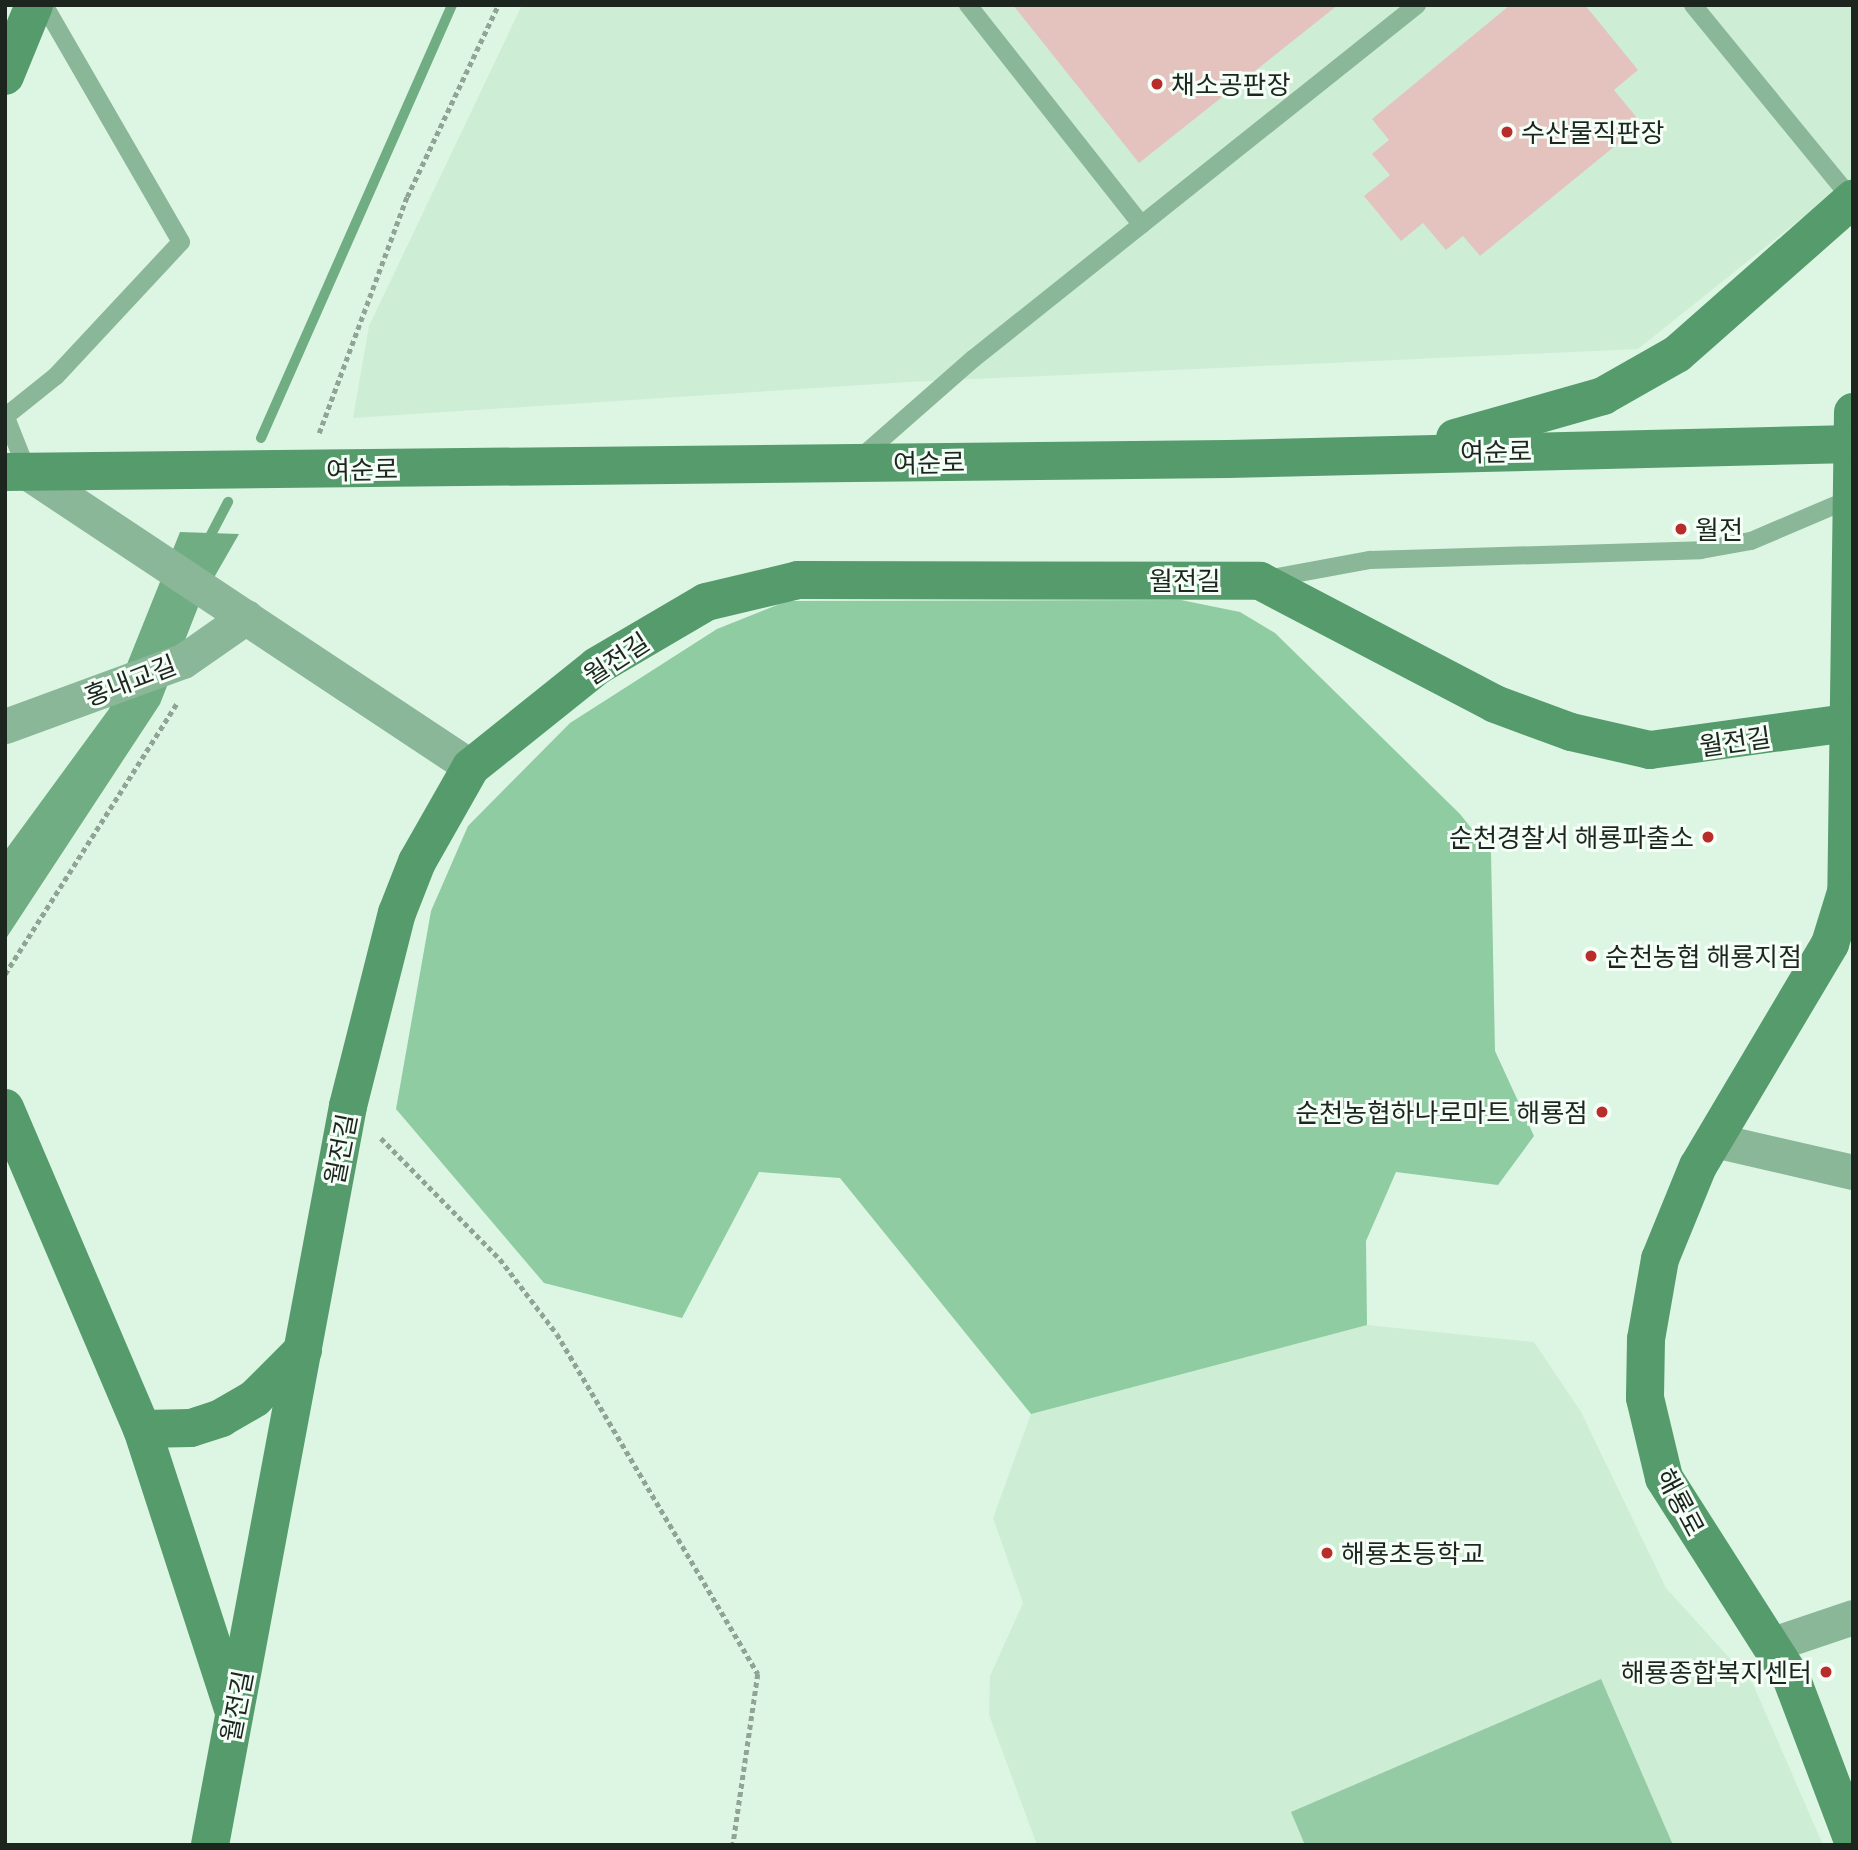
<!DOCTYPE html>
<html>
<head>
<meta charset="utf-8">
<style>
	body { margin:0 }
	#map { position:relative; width:1858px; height:1850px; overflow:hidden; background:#dcf6e3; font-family:"Exo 2","Noto Sans KR",sans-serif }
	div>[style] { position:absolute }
	.built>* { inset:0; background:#cdeed5 }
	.green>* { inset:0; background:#94caa4 }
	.forest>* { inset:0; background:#8fcca1 }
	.water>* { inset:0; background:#71ad83 }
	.stream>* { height:10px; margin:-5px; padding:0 5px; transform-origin:5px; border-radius:5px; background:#71ad83 }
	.building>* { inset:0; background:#e4c3bf }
	.path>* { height:4.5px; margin-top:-2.25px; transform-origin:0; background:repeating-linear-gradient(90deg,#90a395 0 5px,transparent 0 8.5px) }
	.lane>* { height:18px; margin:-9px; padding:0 9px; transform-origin:9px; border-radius:9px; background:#8ab797 }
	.street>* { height:35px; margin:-17.5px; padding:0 17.5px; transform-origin:17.5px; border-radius:17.5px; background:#8ab797 }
	.secondary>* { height:38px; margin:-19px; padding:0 19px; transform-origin:19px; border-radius:19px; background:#559b6c }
	.dots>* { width:19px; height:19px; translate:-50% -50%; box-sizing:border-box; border:4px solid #f5fff7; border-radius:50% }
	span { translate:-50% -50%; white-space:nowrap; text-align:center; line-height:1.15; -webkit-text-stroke:6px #f5fff7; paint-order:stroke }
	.poi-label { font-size:26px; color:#1c261f }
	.left { translate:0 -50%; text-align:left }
	.right { translate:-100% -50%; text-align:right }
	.street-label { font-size:26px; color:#1c261f }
	.frame { position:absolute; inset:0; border:7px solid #1c261f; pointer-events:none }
</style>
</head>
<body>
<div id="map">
	<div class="built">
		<i style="clip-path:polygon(522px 5px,1853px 5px,1853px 177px,1638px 349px,909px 382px,353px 418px,369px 326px)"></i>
		<i style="clip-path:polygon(1348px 1323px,1534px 1342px,1581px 1412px,1666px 1588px,1753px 1684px,1823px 1845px,1037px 1845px,989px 1715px,990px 1676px,1023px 1603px,993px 1518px,1031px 1414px)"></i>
	</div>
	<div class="green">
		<i style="clip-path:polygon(1601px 1679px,1673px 1845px,1305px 1845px,1291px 1812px)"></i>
	</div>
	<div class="forest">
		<i style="clip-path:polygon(1181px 600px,1240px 612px,1275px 633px,1460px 814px,1491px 853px,1495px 1051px,1534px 1136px,1498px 1185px,1396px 1172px,1366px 1241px,1367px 1325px,1031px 1414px,840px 1178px,759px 1172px,682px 1318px,544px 1283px,396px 1109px,431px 911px,468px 826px,570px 723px,717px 629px,787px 601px)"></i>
	</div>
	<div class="water">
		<i style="clip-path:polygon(180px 532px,239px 534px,200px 602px,160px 704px,5px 940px,5px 851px,109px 709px)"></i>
	</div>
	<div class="stream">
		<i style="left:261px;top:438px;width:473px;rotate:-66.2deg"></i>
		<i style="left:205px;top:546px;width:50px;rotate:-62.4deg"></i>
	</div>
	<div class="building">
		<i style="clip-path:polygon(1013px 5px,1338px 5px,1139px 163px)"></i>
		<i style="clip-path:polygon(1510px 5px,1585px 5px,1638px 70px,1614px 90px,1642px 124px,1480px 256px,1463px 236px,1446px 250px,1423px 223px,1401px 241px,1364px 196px,1390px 175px,1372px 154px,1389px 140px,1372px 119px)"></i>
	</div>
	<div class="path">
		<i style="left:319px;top:433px;width:252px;rotate:-69.6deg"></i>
		<i style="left:407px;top:197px;width:212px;rotate:-64.6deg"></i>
		<i style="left:5px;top:974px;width:321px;rotate:-57.6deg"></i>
		<i style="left:381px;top:1138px;width:170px;rotate:45.5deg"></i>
		<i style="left:500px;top:1259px;width:94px;rotate:52.8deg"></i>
		<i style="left:557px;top:1334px;width:395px;rotate:59.4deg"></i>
		<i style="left:758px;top:1674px;width:173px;rotate:98.3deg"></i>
	</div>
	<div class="lane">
		<i style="left:968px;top:5px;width:280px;rotate:51.7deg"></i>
		<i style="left:1693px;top:5px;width:251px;rotate:50.7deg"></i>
		<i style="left:5px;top:415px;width:62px;rotate:68.4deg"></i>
		<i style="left:6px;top:416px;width:64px;rotate:-38.7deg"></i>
		<i style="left:56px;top:376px;width:183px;rotate:-47deg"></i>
		<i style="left:181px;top:242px;width:274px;rotate:-120deg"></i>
		<i style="left:859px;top:459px;width:152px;rotate:-41.3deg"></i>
		<i style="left:973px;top:359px;width:568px;rotate:-38.57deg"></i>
		<i style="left:1267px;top:579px;width:105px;rotate:-10.5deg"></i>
		<i style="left:1370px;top:560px;width:331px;rotate:-1.7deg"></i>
		<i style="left:1701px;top:550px;width:51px;rotate:-10.2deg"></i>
		<i style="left:1751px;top:541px;width:104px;rotate:-23.1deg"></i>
	</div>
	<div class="street">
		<i style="left:28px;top:473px;width:532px;rotate:33.57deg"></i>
		<i style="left:5px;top:726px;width:189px;rotate:-20.1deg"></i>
		<i style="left:183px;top:661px;width:77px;rotate:-34.9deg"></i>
		<i style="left:1714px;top:1140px;width:143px;rotate:13deg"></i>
		<i style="left:1770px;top:1645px;width:88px;rotate:-18.6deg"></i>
	</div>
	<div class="secondary">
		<i style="left:5px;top:76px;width:77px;rotate:-67.8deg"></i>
		<i style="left:1853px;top:412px;width:480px;rotate:90.8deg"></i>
		<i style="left:1846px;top:892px;width:54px;rotate:107.1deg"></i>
		<i style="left:1830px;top:944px;width:258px;rotate:120.7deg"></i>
		<i style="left:1698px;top:1166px;width:100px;rotate:112.2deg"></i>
		<i style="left:1660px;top:1259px;width:81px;rotate:99.9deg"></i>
		<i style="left:1646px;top:1339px;width:59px;rotate:91deg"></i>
		<i style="left:1645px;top:1398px;width:82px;rotate:76.6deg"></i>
		<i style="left:1664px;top:1478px;width:236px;rotate:57.5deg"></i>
		<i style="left:1791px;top:1677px;width:175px;rotate:69.3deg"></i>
		<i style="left:1455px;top:438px;width:154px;rotate:-15.8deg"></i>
		<i style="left:1603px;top:396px;width:85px;rotate:-29.6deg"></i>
		<i style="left:1677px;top:354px;width:235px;rotate:-41.4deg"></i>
		<i style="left:5px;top:472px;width:1223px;rotate:-0.61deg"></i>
		<i style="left:1228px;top:459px;width:625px;rotate:-1.37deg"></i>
		<i style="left:5px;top:1108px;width:349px;rotate:66.9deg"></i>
		<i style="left:142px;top:1429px;width:294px;rotate:72deg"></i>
		<i style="left:142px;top:1429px;width:49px;rotate:-1.2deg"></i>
		<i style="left:191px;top:1428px;width:32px;rotate:-18deg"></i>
		<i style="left:221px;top:1418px;width:39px;rotate:-30deg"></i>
		<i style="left:255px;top:1398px;width:68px;rotate:-45deg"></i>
		<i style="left:210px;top:1845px;width:752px;rotate:-79.42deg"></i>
		<i style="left:348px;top:1106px;width:199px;rotate:-75.8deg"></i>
		<i style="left:397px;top:913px;width:55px;rotate:-68.6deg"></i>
		<i style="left:417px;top:862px;width:109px;rotate:-60.4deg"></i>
		<i style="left:471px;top:767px;width:161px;rotate:-38.7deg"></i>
		<i style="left:597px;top:666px;width:126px;rotate:-30.4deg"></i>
		<i style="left:706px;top:602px;width:95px;rotate:-13.4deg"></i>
		<i style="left:798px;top:580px;width:462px;rotate:0.1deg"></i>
		<i style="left:1260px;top:581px;width:265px;rotate:27.6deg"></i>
		<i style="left:1495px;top:704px;width:81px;rotate:20.2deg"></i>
		<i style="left:1571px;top:732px;width:81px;rotate:12.8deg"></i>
		<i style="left:1650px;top:750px;width:200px;rotate:-7.8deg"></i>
	</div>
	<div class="dots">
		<i style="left:1157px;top:84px;background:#ba2c29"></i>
		<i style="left:1507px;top:132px;background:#ba2c29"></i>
		<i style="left:1681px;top:529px;background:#ba2c29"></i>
		<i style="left:1708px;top:837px;background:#ba2c29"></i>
		<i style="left:1591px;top:956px;background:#ba2c29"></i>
		<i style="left:1602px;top:1112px;background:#ba2c29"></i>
		<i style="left:1327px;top:1553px;background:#ba2c29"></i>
		<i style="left:1826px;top:1672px;background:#ba2c29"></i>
	</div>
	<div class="poi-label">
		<span class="left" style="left:1171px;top:84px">채소공판장</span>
		<span class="left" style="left:1521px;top:132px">수산물직판장</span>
		<span class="left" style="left:1695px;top:529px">월전</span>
		<span class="right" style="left:1694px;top:837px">순천경찰서 해룡파출소</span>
		<span class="left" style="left:1605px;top:956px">순천농협 해룡지점</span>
		<span class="right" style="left:1588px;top:1112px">순천농협하나로마트 해룡점</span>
		<span class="left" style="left:1341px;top:1553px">해룡초등학교</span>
		<span class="right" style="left:1812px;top:1672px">해룡종합복지센터</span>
	</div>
	<div class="street-label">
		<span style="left:1496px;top:451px;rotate:-1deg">여순로</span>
		<span style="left:929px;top:462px;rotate:-1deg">여순로</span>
		<span style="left:362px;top:469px;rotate:-1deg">여순로</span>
		<span style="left:1185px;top:580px">월전길</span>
		<span style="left:616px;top:658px;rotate:-33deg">월전길</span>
		<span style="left:130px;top:680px;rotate:-21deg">홍내교길</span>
		<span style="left:1735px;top:741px;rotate:-8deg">월전길</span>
		<span style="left:340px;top:1149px;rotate:-79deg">월전길</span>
		<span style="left:1681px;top:1502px;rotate:62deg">해룡로</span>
		<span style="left:236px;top:1706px;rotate:-79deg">월전길</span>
	</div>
	<div class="frame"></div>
</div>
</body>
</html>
